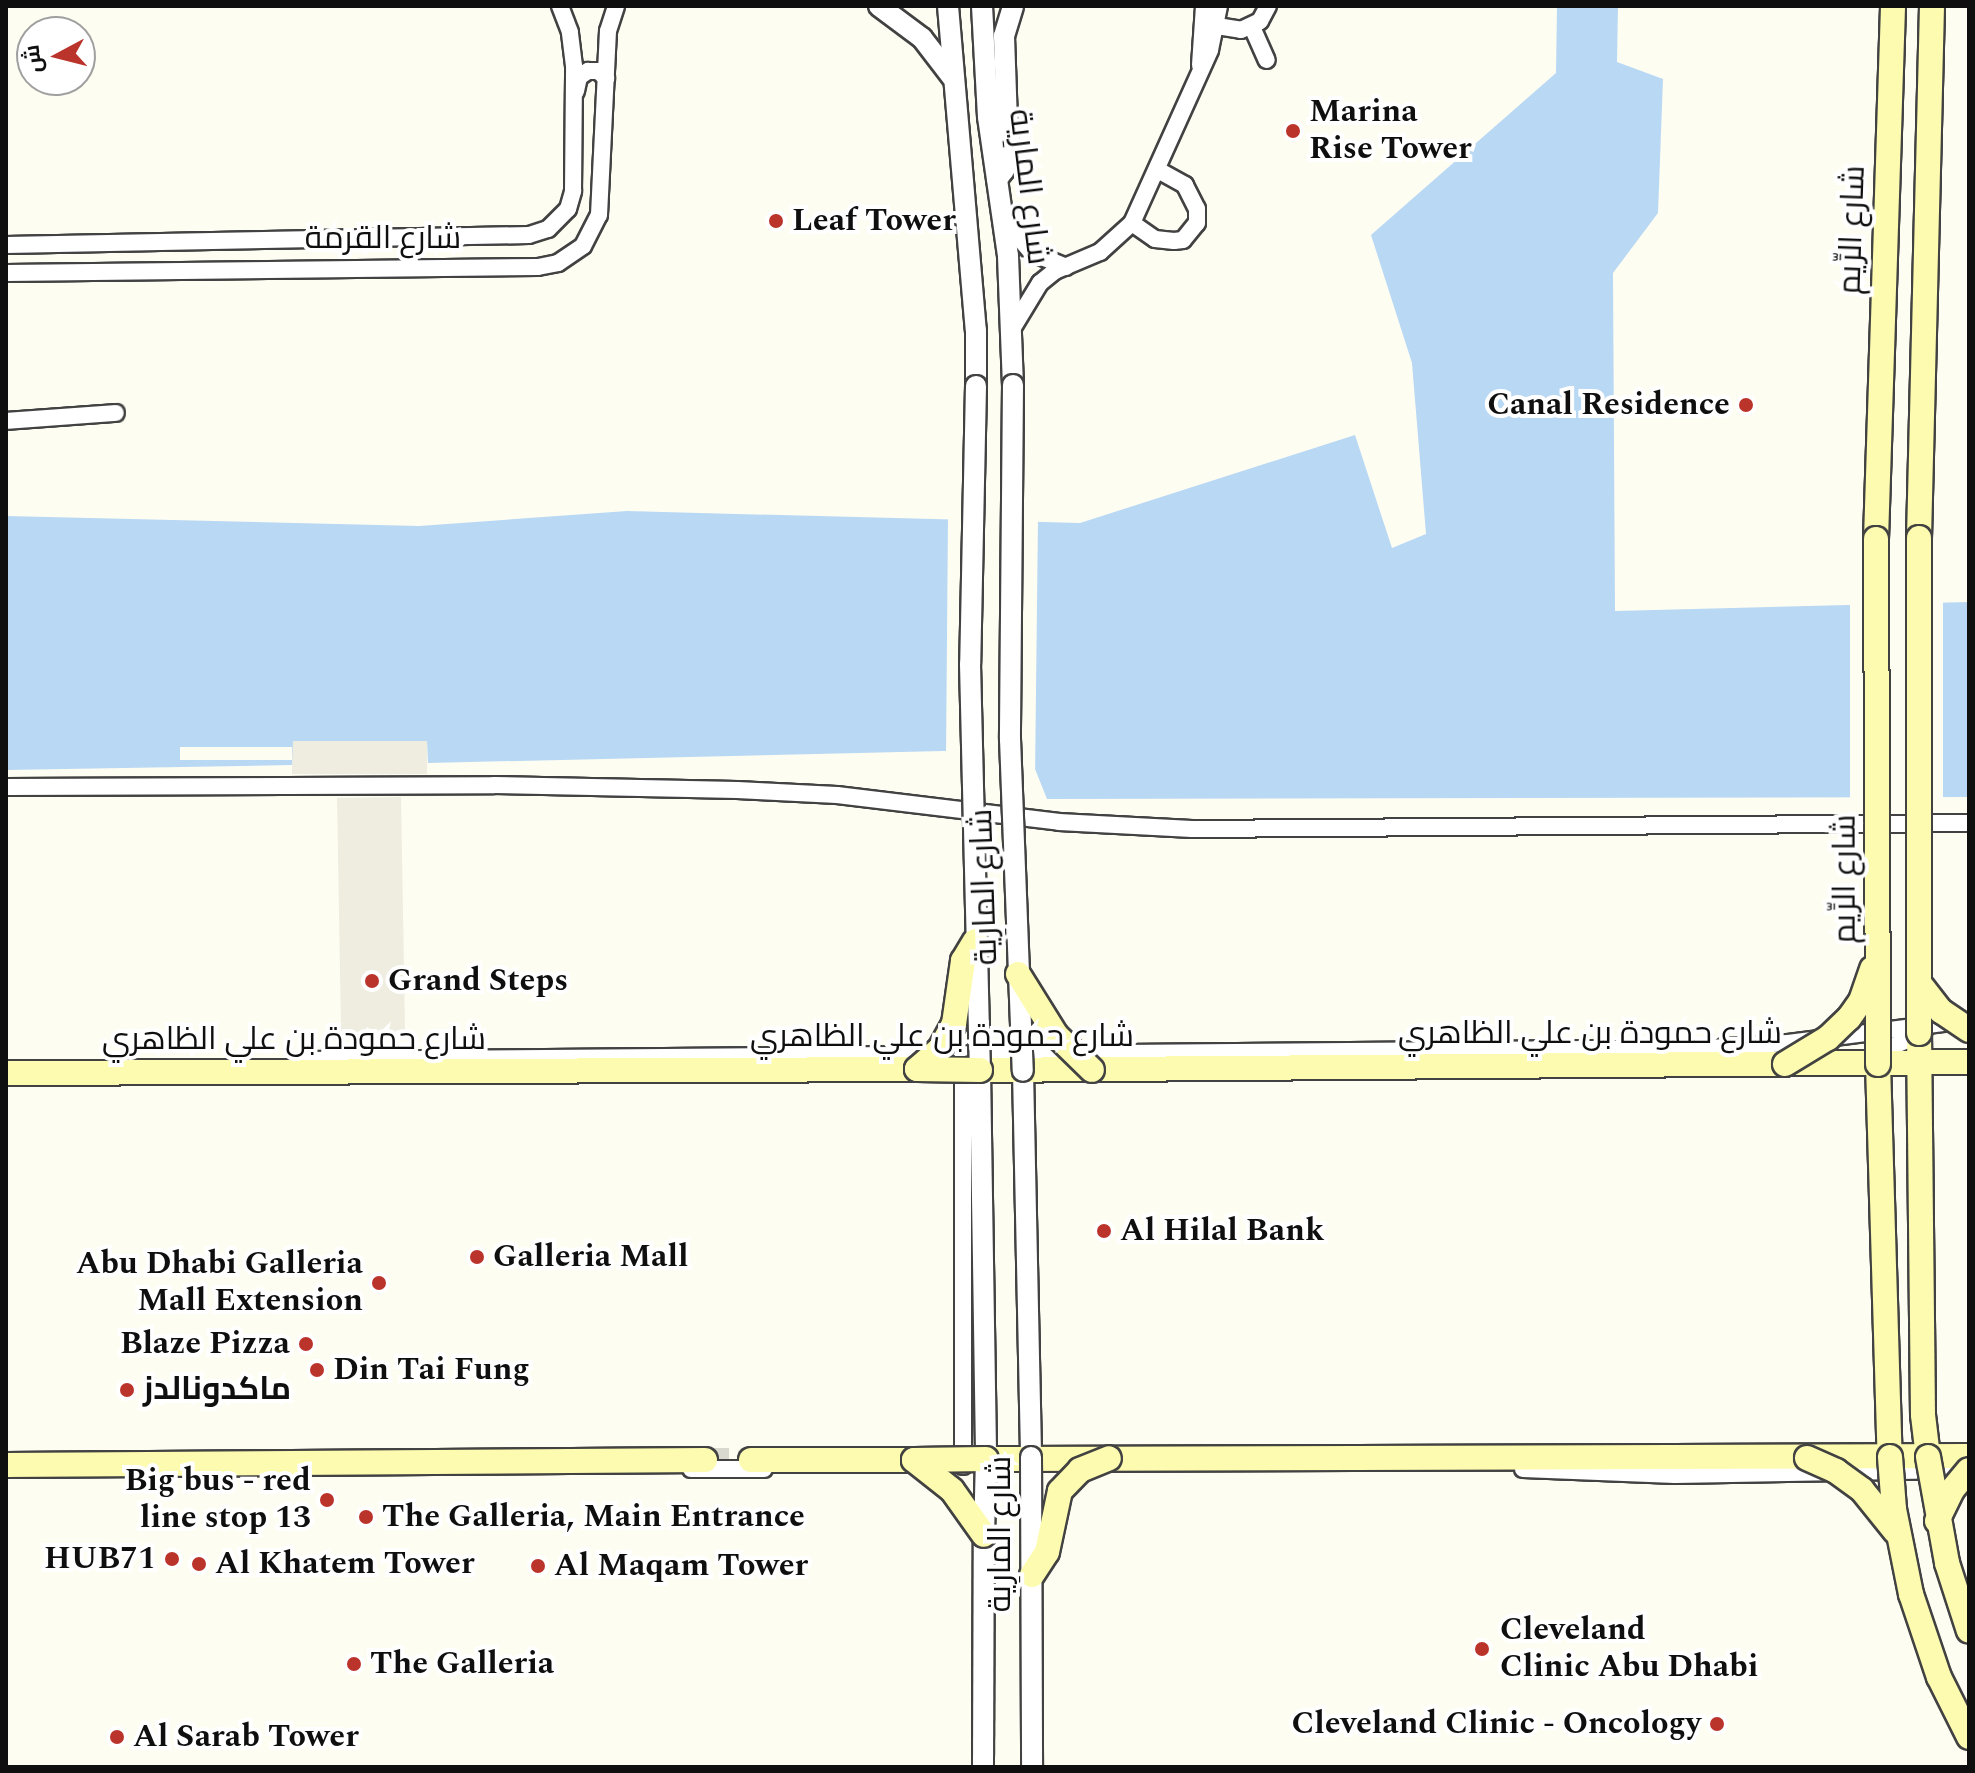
<!DOCTYPE html>
<html>
<head>
<meta charset="utf-8">
<style>
	body { margin:0 }
	#map { position:relative; width:1975px; height:1773px; overflow:hidden; background:#fefdf2; font-family:Spectral,Cairo,serif }
	div>[style] { position:absolute }
	.plaza>* { inset:0; background:#efede0; transform-origin:0 0 }
	.water>* { inset:0; background:#b9d8f4 }
	.pier>* { inset:0; background:#fefdf2; transform-origin:0 0 }
	.secondary-tunnel>* { height:24px; margin-top:-12px; transform-origin:0; background:repeating-linear-gradient(90deg,#dad9d0 0 24px,transparent 0 36px) }
	.roads { filter:drop-shadow(2px 0 #424242) drop-shadow(-2px 0 #424242) drop-shadow(0 2px #424242) drop-shadow(0 -2px #424242) }
	.minor>* { height:16px; margin:-8px; padding:0 8px; transform-origin:8px; border-radius:8px; background:#fff }
	.tertiary>* { height:20px; margin:-10px; padding:0 10px; transform-origin:10px; border-radius:10px; background:#fff }
	.secondary>* { height:24px; margin:-12px; padding:0 12px; transform-origin:12px; border-radius:12px; background:#fcfbb0 }
	.bridges { filter:drop-shadow(2px 0 #424242) drop-shadow(-2px 0 #424242) drop-shadow(0 2px #424242) drop-shadow(0 -2px #424242) }
	.tertiary-bridge>* { height:20px; margin:-10px; padding:0 10px; transform-origin:10px; border-radius:10px; background:#fff }
	.secondary-bridge>* { height:24px; margin:-12px; padding:0 12px; transform-origin:12px; border-radius:12px; background:#fcfbb0 }
	.dots>* { width:22px; height:22px; translate:-50% -50%; box-sizing:border-box; border:4px solid #fff; border-radius:50% }
	span { translate:-50% -50%; white-space:nowrap; text-align:center; line-height:1.15; -webkit-text-stroke:8px #fff; paint-order:stroke }
	.poi-label { font-size:32px; color:#0f0f0f; font-weight:700 }
	.left { translate:0 -50%; text-align:left }
	.right { translate:-100% -50%; text-align:right }
	.street-label { font-size:32px; color:#0f0f0f }
	.frame { position:absolute; inset:0; border:8px solid #0f0f0f; pointer-events:none }
	.north { position:absolute; left:16px; top:16px; width:80px; height:80px; box-sizing:border-box; background:#fff; border:2px solid #9f9f9f; border-radius:50%; rotate:263deg; font-size:22px; font-weight:700; line-height:32px; text-align:center; color:#0f0f0f }
	.north::after { content:''; display:block; margin:auto; width:28px; height:36px; background:#bb342c; clip-path:polygon(50% 0,100% 100%,50% 72%,0 100%) }
</style>
</head>
<body>
<div id="map">
	<div class="plaza">
		<i style="left:292px;top:741px;width:135px;height:33px"></i>
		<i style="left:401px;top:797px;width:236px;height:64px;rotate:89deg"></i>
	</div>
	<div class="water">
		<i style="clip-path:polygon(1557px 6px,1618px 6px,1617px 62px,1663px 79px,1658px 213px,1613px 273px,1615px 611px,1969px 602px,1969px 797px,1047px 799px,1027px 749px,428px 763px,427px 741px,293px 741px,292px 765px,6px 770px,6px 516px,419px 526px,627px 511px,1080px 523px,1355px 435px,1392px 548px,1426px 534px,1412px 363px,1371px 235px,1556px 73px)"></i>
	</div>
	<div class="pier">
		<i style="clip-path:polygon(948px 516px,1038px 518px,1035px 780px,1025px 753px,946px 755px)"></i>
		<i style="left:1943px;top:599px;width:202px;height:93px;rotate:90deg"></i>
		<i style="left:292px;top:747px;width:13px;height:112px;rotate:90deg"></i>
	</div>
	<div class="secondary-tunnel">
		<i style="left:705px;top:1460px;width:46px"></i>
	</div>
	<div class="roads">
		<div class="minor">
			<i style="left:1213px;top:19px;width:8px;rotate:60deg"></i>
			<i style="left:1217px;top:26px;width:24px;rotate:9deg"></i>
			<i style="left:1241px;top:30px;width:21px;rotate:-25deg"></i>
			<i style="left:1260px;top:21px;width:17px;rotate:-62deg"></i>
			<i style="left:1252px;top:27px;width:36px;rotate:66deg"></i>
			<i style="left:1200px;top:65px;width:59px;rotate:-86.1deg"></i>
			<i style="left:576px;top:91px;width:14px;rotate:-78deg"></i>
			<i style="left:579px;top:77px;width:11px;rotate:-34deg"></i>
			<i style="left:588px;top:71px;width:10px"></i>
			<i style="left:598px;top:71px;width:11px;rotate:41deg"></i>
			<i style="left:1004px;top:220px;width:43px;rotate:49.7deg"></i>
			<i style="left:1032px;top:253px;width:37px;rotate:22deg"></i>
			<i style="left:1132px;top:223px;width:28px;rotate:35deg"></i>
			<i style="left:1155px;top:239px;width:19px;rotate:6deg"></i>
			<i style="left:1174px;top:241px;width:9px;rotate:-6deg"></i>
			<i style="left:1183px;top:240px;width:22px;rotate:-51deg"></i>
			<i style="left:1197px;top:223px;width:14px;rotate:-90deg"></i>
			<i style="left:1197px;top:209px;width:27px;rotate:-117deg"></i>
			<i style="left:1185px;top:185px;width:31px;rotate:-151deg"></i>
			<i style="left:6px;top:245px;width:523px;rotate:-1.1deg"></i>
			<i style="left:529px;top:235px;width:20px;rotate:-18deg"></i>
			<i style="left:548px;top:229px;width:28px;rotate:-45deg"></i>
			<i style="left:568px;top:209px;width:19px;rotate:-74deg"></i>
			<i style="left:573px;top:191px;width:125px;rotate:-89.5deg"></i>
			<i style="left:574px;top:66px;width:34px;rotate:-97deg"></i>
			<i style="left:570px;top:32px;width:28px;rotate:-111deg"></i>
			<i style="left:6px;top:273px;width:532px;rotate:-0.65deg"></i>
			<i style="left:538px;top:267px;width:20px;rotate:-11deg"></i>
			<i style="left:558px;top:263px;width:30px;rotate:-34deg"></i>
			<i style="left:583px;top:246px;width:35px;rotate:-63deg"></i>
			<i style="left:599px;top:215px;width:184px;rotate:-87.2deg"></i>
			<i style="left:608px;top:31px;width:26px;rotate:-72deg"></i>
			<i style="left:1012px;top:329px;width:54px;rotate:-58.7deg"></i>
			<i style="left:1040px;top:283px;width:19px;rotate:-39deg"></i>
			<i style="left:1055px;top:271px;width:49px;rotate:-22.9deg"></i>
			<i style="left:1100px;top:252px;width:43px;rotate:-42.2deg"></i>
			<i style="left:1132px;top:223px;width:190px;rotate:-65.7deg"></i>
			<i style="left:1210px;top:50px;width:45px;rotate:-78.4deg"></i>
			<i style="left:6px;top:421px;width:110px;rotate:-4.2deg"></i>
			<i style="left:6px;top:787px;width:488px;rotate:-0.2deg"></i>
			<i style="left:494px;top:785px;width:243px;rotate:1.2deg"></i>
			<i style="left:737px;top:790px;width:100px;rotate:2.9deg"></i>
			<i style="left:837px;top:795px;width:224px;rotate:6.9deg"></i>
			<i style="left:1059px;top:822px;width:133px;rotate:3deg"></i>
			<i style="left:1192px;top:829px;width:777px;rotate:-0.44deg"></i>
			<i style="left:308px;top:1060px;width:1402px;rotate:-0.49deg"></i>
			<i style="left:1710px;top:1048px;width:78px;rotate:-3.7deg"></i>
			<i style="left:1788px;top:1043px;width:172px;rotate:-7.3deg"></i>
			<i style="left:963px;top:1062px;width:404px;rotate:90deg"></i>
			<i style="left:1878px;top:1064px;width:26px;rotate:-47deg"></i>
			<i style="left:1896px;top:1045px;width:30px;rotate:-24deg"></i>
			<i style="left:691px;top:1469px;width:73px"></i>
			<i style="left:1523px;top:1469px;width:152px;rotate:2.3deg"></i>
			<i style="left:1675px;top:1475px;width:294px;rotate:-1deg"></i>
		</div>
		<div class="tertiary">
			<i style="left:879px;top:6px;width:54px;rotate:36.7deg"></i>
			<i style="left:922px;top:38px;width:49px;rotate:52.4deg"></i>
			<i style="left:948px;top:6px;width:325px;rotate:85.1deg"></i>
			<i style="left:976px;top:330px;width:56px;rotate:90deg"></i>
			<i style="left:982px;top:6px;width:111px;rotate:86.9deg"></i>
			<i style="left:988px;top:117px;width:140px;rotate:81.8deg"></i>
			<i style="left:1008px;top:256px;width:129px;rotate:87.8deg"></i>
			<i style="left:997px;top:179px;width:11px;rotate:-52deg"></i>
			<i style="left:1004px;top:170px;width:19px;rotate:-78deg"></i>
			<i style="left:1008px;top:151px;width:115px;rotate:-92deg"></i>
			<i style="left:1004px;top:36px;width:31px;rotate:-73deg"></i>
			<i style="left:980px;top:1070px;width:389px;rotate:89.1deg"></i>
			<i style="left:1023px;top:1071px;width:386px;rotate:88.8deg"></i>
			<i style="left:983px;top:1767px;width:232px;rotate:-89.8deg"></i>
		</div>
		<div class="secondary">
			<i style="left:1919px;top:538px;width:532px;rotate:-88.6deg"></i>
			<i style="left:1876px;top:539px;width:533px;rotate:-88.17deg"></i>
			<i style="left:1919px;top:1033px;width:382px;rotate:89.4deg"></i>
			<i style="left:1923px;top:1415px;width:42px;rotate:83.2deg"></i>
			<i style="left:1878px;top:1064px;width:393px;rotate:88.3deg"></i>
			<i style="left:980px;top:1070px;width:989px;rotate:-0.46deg"></i>
			<i style="left:6px;top:1073px;width:911px;rotate:-0.25deg"></i>
			<i style="left:986px;top:1459px;width:983px;rotate:-0.17deg"></i>
			<i style="left:751px;top:1460px;width:163px"></i>
			<i style="left:6px;top:1465px;width:699px;rotate:-0.41deg"></i>
		</div>
	</div>
	<div class="bridges">
		<div class="tertiary-bridge">
			<i style="left:1013px;top:385px;width:354px;rotate:90.5deg"></i>
			<i style="left:1010px;top:739px;width:332px;rotate:87.8deg"></i>
			<i style="left:976px;top:386px;width:278px;rotate:91.2deg"></i>
			<i style="left:970px;top:664px;width:406px;rotate:88.6deg"></i>
			<i style="left:1031px;top:1457px;width:310px;rotate:89.8deg"></i>
			<i style="left:984px;top:1535px;width:76px;rotate:-88.5deg"></i>
		</div>
		<div class="secondary-bridge">
			<i style="left:1876px;top:539px;width:525px;rotate:89.78deg"></i>
			<i style="left:1018px;top:974px;width:72px;rotate:58.1deg"></i>
			<i style="left:1056px;top:1035px;width:50px;rotate:44.2deg"></i>
			<i style="left:1919px;top:983px;width:36px;rotate:52deg"></i>
			<i style="left:1941px;top:1011px;width:34px;rotate:34deg"></i>
			<i style="left:1919px;top:1033px;width:495px;rotate:-90deg"></i>
			<i style="left:1785px;top:1064px;width:50px;rotate:-31.2deg"></i>
			<i style="left:1828px;top:1038px;width:29px;rotate:-44deg"></i>
			<i style="left:1849px;top:1018px;width:21px;rotate:-55deg"></i>
			<i style="left:1861px;top:1001px;width:34px;rotate:-71deg"></i>
			<i style="left:917px;top:1069px;width:30px;rotate:-41deg"></i>
			<i style="left:940px;top:1049px;width:29px;rotate:-61deg"></i>
			<i style="left:954px;top:1024px;width:64px;rotate:-81.9deg"></i>
			<i style="left:963px;top:961px;width:23px;rotate:-59deg"></i>
			<i style="left:917px;top:1069px;width:63px;rotate:0.9deg"></i>
			<i style="left:1890px;top:1457px;width:52px;rotate:85.6deg"></i>
			<i style="left:1894px;top:1509px;width:87px;rotate:78.7deg"></i>
			<i style="left:1911px;top:1594px;width:88px;rotate:71.4deg"></i>
			<i style="left:1939px;top:1677px;width:67px;rotate:63.4deg"></i>
			<i style="left:1928px;top:1457px;width:108px;rotate:79.8deg"></i>
			<i style="left:1947px;top:1563px;width:71px;rotate:72.1deg"></i>
			<i style="left:1807px;top:1458px;width:32px;rotate:24deg"></i>
			<i style="left:1836px;top:1471px;width:32px;rotate:36deg"></i>
			<i style="left:1862px;top:1490px;width:53px;rotate:51.2deg"></i>
			<i style="left:914px;top:1460px;width:48px;rotate:38.3deg"></i>
			<i style="left:952px;top:1490px;width:55px;rotate:54.6deg"></i>
			<i style="left:914px;top:1460px;width:72px;rotate:-0.8deg"></i>
			<i style="left:1937px;top:1521px;width:34px;rotate:-64deg"></i>
			<i style="left:1952px;top:1490px;width:26px;rotate:-50deg"></i>
			<i style="left:1032px;top:1575px;width:27px;rotate:-57deg"></i>
			<i style="left:1047px;top:1552px;width:62px;rotate:-78deg"></i>
			<i style="left:1060px;top:1491px;width:29px;rotate:-46deg"></i>
			<i style="left:1080px;top:1470px;width:31px;rotate:-22deg"></i>
		</div>
	</div>
	<div class="dots">
		<i style="left:1293px;top:131px;background:#bb342c"></i>
		<i style="left:776px;top:221px;background:#bb342c"></i>
		<i style="left:1746px;top:405px;background:#bb342c"></i>
		<i style="left:372px;top:981px;background:#bb342c"></i>
		<i style="left:1104px;top:1231px;background:#bb342c"></i>
		<i style="left:477px;top:1257px;background:#bb342c"></i>
		<i style="left:379px;top:1283px;background:#bb342c"></i>
		<i style="left:306px;top:1344px;background:#bb342c"></i>
		<i style="left:317px;top:1370px;background:#bb342c"></i>
		<i style="left:127px;top:1390px;background:#bb342c"></i>
		<i style="left:327px;top:1500px;background:#bb342c"></i>
		<i style="left:366px;top:1517px;background:#bb342c"></i>
		<i style="left:172px;top:1559px;background:#bb342c"></i>
		<i style="left:199px;top:1564px;background:#bb342c"></i>
		<i style="left:538px;top:1566px;background:#bb342c"></i>
		<i style="left:1482px;top:1649px;background:#bb342c"></i>
		<i style="left:354px;top:1664px;background:#bb342c"></i>
		<i style="left:1717px;top:1724px;background:#bb342c"></i>
		<i style="left:117px;top:1737px;background:#bb342c"></i>
	</div>
	<div class="poi-label">
		<span class="left" style="left:1309px;top:131px">Marina<br>Rise Tower</span>
		<span class="left" style="left:792px;top:221px">Leaf Tower</span>
		<span class="right" style="left:1730px;top:405px">Canal Residence</span>
		<span class="left" style="left:388px;top:981px">Grand Steps</span>
		<span class="left" style="left:1120px;top:1231px">Al Hilal Bank</span>
		<span class="left" style="left:493px;top:1257px">Galleria Mall</span>
		<span class="right" style="left:363px;top:1283px">Abu Dhabi Galleria<br>Mall Extension</span>
		<span class="right" style="left:290px;top:1344px">Blaze Pizza</span>
		<span class="left" style="left:333px;top:1370px">Din Tai Fung</span>
		<span class="left" style="left:143px;top:1390px">ماكدونالدز</span>
		<span class="right" style="left:311px;top:1500px">Big bus - red<br>line stop 13</span>
		<span class="left" style="left:382px;top:1517px">The Galleria, Main Entrance</span>
		<span class="right" style="left:156px;top:1559px">HUB71</span>
		<span class="left" style="left:215px;top:1564px">Al Khatem Tower</span>
		<span class="left" style="left:554px;top:1566px">Al Maqam Tower</span>
		<span class="left" style="left:1500px;top:1649px">Cleveland<br>Clinic Abu Dhabi</span>
		<span class="left" style="left:370px;top:1664px">The Galleria</span>
		<span class="right" style="left:1701px;top:1724px">Cleveland Clinic - Oncology</span>
		<span class="left" style="left:133px;top:1737px">Al Sarab Tower</span>
	</div>
	<div class="street-label">
		<span style="left:1028px;top:187px;rotate:83deg">شارع المارِية</span>
		<span style="left:1853px;top:230px;rotate:-88deg">شارع الرِّيم</span>
		<span style="left:383px;top:239px">شارع القرمة</span>
		<span style="left:1846px;top:879px;rotate:-90deg">شارع الرِّيم</span>
		<span style="left:985px;top:887px;rotate:-92deg">شارع المارِية</span>
		<span style="left:1590px;top:1034px">شارع حمودة بن علي الظاهري</span>
		<span style="left:942px;top:1037px">شارع حمودة بن علي الظاهري</span>
		<span style="left:294px;top:1040px">شارع حمودة بن علي الظاهري</span>
		<span style="left:1001px;top:1534px;rotate:-90deg">شارع المارِية</span>
	</div>
	<div class="frame"></div>
	<div class="north">ش</div>
</div>
</body>
</html>
